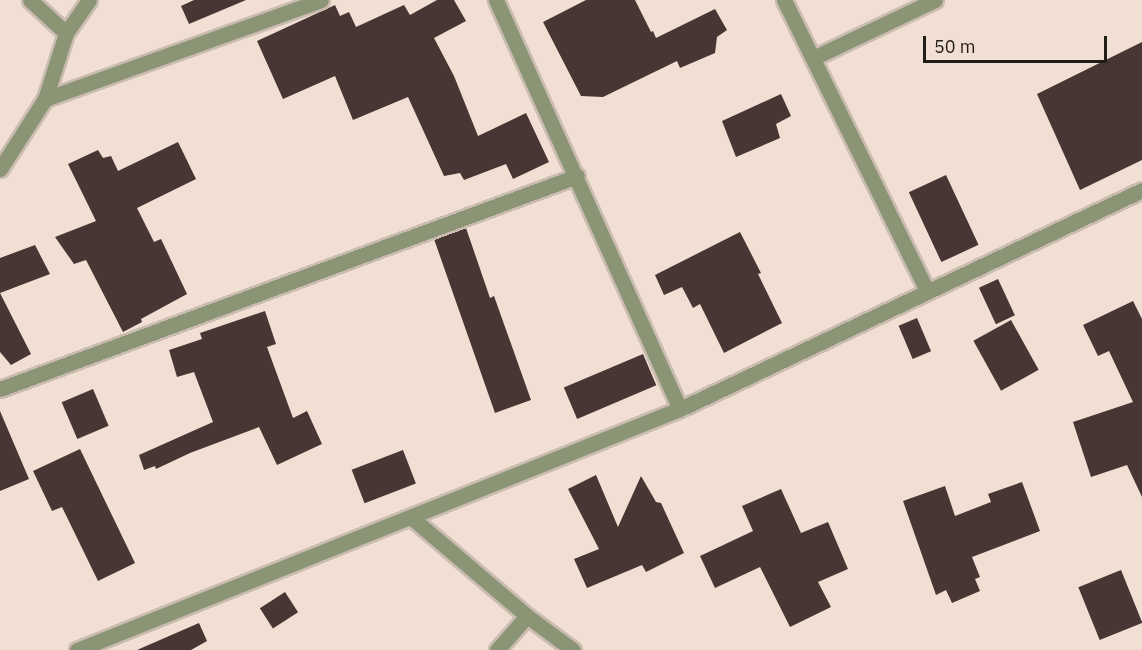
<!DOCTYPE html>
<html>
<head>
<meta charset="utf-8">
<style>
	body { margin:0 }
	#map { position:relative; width:1142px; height:650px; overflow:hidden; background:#f0dfd2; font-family:"IBM Plex Sans",sans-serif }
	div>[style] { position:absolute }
	.building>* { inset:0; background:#473633; transform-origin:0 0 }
	.roads { filter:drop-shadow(2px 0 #cbbcb1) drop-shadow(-2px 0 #cbbcb1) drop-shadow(0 2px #cbbcb1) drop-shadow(0 -2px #cbbcb1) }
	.minor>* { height:15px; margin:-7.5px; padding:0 7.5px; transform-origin:7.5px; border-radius:7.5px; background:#8b9575 }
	span { translate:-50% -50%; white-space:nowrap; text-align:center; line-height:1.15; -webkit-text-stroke:6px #f0dfd2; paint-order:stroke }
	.scale { position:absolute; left:923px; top:36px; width:184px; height:27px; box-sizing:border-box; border:3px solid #231d18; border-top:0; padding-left:8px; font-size:18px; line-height:21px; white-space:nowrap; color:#231d18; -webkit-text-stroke:4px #f0dfd2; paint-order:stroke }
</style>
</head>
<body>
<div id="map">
	<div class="building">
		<i style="clip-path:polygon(194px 0,246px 0,189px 24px,181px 6px)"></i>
		<i style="clip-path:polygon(437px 0,454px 0,466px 21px,434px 38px,454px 76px,478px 136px,526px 113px,549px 162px,513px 179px,506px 164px,464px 180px,460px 173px,444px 176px,408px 97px,353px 120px,335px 76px,283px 99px,257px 41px,335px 5px,340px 16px,349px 12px,356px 27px,404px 5px,410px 15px)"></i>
		<i style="clip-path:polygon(586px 0,635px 0,651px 32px,653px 31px,656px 38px,715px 9px,727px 30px,717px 37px,715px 53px,680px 68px,677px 61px,603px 97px,581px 96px,543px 22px)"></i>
		<i style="clip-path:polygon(1142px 42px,1142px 160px,1080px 190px,1037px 94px)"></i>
		<i style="clip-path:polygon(781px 94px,791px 116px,776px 124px,780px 138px,736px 157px,722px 121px)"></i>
		<i style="clip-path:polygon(178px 142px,196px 179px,137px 208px,154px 242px,161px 239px,187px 294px,141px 319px,142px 322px,123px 332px,86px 260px,74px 264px,55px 237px,96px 221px,68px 164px,98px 150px,103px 158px,111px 156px,118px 171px)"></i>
		<i style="left:946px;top:175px;width:77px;height:41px;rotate:65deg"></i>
		<i style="clip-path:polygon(466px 228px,490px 298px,494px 296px,531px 400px,495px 413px,434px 239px)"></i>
		<i style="clip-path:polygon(740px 232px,761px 273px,758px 274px,782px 323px,724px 353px,700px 304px,693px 308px,682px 287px,664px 295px,655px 275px)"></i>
		<i style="clip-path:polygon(35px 245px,50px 274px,0 293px,31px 354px,11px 365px,0 352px,0 258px)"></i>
		<i style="left:998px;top:279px;width:40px;height:21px;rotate:65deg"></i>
		<i style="clip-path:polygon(1133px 301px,1142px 319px,1142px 497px,1127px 465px,1091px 477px,1073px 422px,1133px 402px,1109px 351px,1098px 356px,1083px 325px)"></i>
		<i style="clip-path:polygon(265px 311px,276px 344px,267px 347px,293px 418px,307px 411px,322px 444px,277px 465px,259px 427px,190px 453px,156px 469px,155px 466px,144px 470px,139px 455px,213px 422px,194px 372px,177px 377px,169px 350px,202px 339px,200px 333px)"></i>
		<i style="left:917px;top:318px;width:36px;height:20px;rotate:67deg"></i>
		<i style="left:1011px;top:320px;width:57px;height:43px;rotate:61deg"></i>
		<i style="left:643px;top:354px;width:34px;height:86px;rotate:67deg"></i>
		<i style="left:93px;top:389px;width:40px;height:34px;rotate:67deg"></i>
		<i style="clip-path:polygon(0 411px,29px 479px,0 491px)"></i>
		<i style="clip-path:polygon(80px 449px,135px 563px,98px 581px,62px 507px,52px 511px,33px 471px)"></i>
		<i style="left:403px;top:450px;width:36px;height:55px;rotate:69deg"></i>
		<i style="clip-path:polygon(596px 475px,618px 527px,641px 476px,656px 502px,661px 503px,684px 553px,646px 572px,642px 565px,587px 588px,574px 559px,599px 549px,568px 489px)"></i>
		<i style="clip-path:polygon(1022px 482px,1040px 531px,972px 557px,980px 577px,975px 579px,980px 591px,952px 603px,946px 590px,936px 595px,903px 501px,945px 486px,955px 516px,991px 502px,988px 494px)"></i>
		<i style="clip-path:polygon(781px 489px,801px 533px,828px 522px,848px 569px,818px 582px,831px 607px,790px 627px,760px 567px,715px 588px,700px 556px,753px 531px,742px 506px)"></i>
		<i style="left:1121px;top:570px;width:57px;height:46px;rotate:68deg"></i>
		<i style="left:285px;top:592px;width:24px;height:30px;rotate:57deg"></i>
		<i style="clip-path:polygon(199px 623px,207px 641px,191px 650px,137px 650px)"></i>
	</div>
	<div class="roads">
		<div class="minor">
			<i style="left:30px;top:0;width:49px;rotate:42.5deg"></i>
			<i style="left:66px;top:33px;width:40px;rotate:-55.1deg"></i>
			<i style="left:496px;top:0;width:448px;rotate:65.8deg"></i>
			<i style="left:784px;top:0;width:323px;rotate:63.8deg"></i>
			<i style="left:813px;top:58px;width:135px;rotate:-25.4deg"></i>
			<i style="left:45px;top:99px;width:293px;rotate:-19.7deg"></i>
			<i style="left:0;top:169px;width:83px;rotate:-57.3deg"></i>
			<i style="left:45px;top:99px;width:69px;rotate:-72.3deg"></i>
			<i style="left:0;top:389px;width:615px;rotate:-20.26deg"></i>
			<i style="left:412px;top:518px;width:151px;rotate:40.4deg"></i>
			<i style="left:527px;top:616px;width:57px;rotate:36.5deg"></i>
			<i style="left:77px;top:650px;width:649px;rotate:-21.79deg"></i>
			<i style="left:680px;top:409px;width:511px;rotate:-25.36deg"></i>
			<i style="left:497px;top:650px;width:45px;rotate:-48.6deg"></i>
		</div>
	</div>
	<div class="scale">50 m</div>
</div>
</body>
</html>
